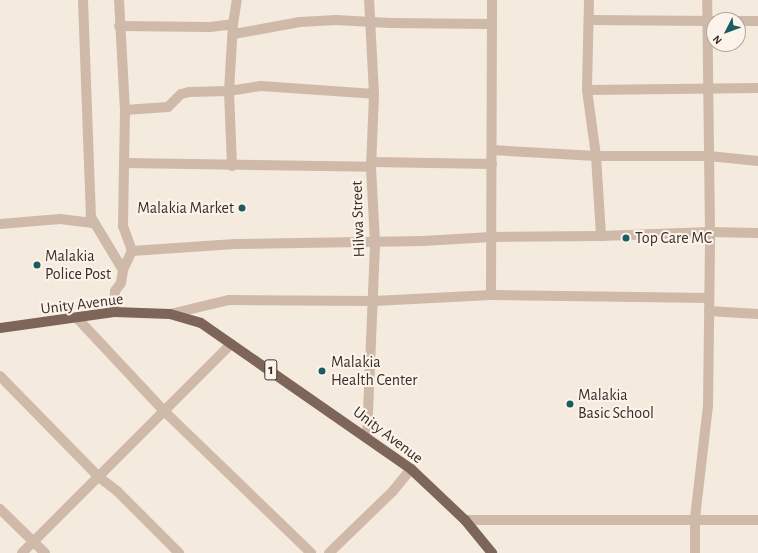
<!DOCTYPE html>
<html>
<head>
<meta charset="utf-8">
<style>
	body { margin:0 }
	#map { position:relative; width:758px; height:553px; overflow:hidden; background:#f5eade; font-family:"Alegreya Sans",sans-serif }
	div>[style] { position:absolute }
	.minor>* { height:10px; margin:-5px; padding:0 5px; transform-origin:5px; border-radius:5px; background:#cfb9a8 }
	.major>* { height:10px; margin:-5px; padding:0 5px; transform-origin:5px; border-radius:5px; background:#7e6559 }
	.dots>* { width:11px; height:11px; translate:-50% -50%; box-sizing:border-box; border:2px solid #fcf4eb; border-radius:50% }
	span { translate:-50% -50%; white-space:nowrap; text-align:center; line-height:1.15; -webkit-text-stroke:4px #fcf4eb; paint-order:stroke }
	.shield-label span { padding:1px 3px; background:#fcf4eb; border:1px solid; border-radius:3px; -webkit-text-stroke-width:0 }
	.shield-label { font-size:15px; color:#3b2e29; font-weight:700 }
	.poi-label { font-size:16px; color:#3b2e29 }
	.right { translate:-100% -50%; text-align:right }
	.left { translate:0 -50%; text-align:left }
	.street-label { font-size:16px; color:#3b2e29 }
	.north { position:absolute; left:706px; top:12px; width:40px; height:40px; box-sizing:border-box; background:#fcf4eb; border:1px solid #afa59d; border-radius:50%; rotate:228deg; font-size:11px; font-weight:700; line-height:16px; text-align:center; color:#3b2e29 }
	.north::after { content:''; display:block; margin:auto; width:14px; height:18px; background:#1a5d61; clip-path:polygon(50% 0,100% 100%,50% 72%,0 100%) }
</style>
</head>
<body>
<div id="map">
	<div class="minor">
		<i style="left:83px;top:0;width:217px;rotate:87.9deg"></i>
		<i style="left:91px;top:217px;width:62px;rotate:58.9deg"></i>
		<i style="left:119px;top:0;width:110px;rotate:86.9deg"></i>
		<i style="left:125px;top:110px;width:116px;rotate:91deg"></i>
		<i style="left:123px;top:226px;width:27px;rotate:70deg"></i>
		<i style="left:589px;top:0;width:90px;rotate:91.3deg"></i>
		<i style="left:587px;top:90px;width:67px;rotate:82.2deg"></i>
		<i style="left:596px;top:156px;width:80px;rotate:86.4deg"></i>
		<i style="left:589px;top:20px;width:125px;rotate:0.5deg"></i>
		<i style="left:738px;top:21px;width:20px"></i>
		<i style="left:119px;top:26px;width:91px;rotate:0.6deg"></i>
		<i style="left:210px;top:27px;width:23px;rotate:-7deg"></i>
		<i style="left:234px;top:34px;width:67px;rotate:-10.3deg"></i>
		<i style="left:300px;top:22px;width:36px;rotate:-3deg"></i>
		<i style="left:336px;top:20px;width:54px;rotate:3.2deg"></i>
		<i style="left:390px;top:23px;width:102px;rotate:0.6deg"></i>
		<i style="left:587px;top:90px;width:171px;rotate:-0.7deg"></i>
		<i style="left:125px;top:110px;width:43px;rotate:-4deg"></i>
		<i style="left:168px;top:107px;width:18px;rotate:-45deg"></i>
		<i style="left:181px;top:94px;width:8px;rotate:-14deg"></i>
		<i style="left:189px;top:92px;width:40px;rotate:-1.4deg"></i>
		<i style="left:229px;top:91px;width:32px;rotate:-9deg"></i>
		<i style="left:261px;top:86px;width:113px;rotate:4deg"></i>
		<i style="left:492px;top:150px;width:104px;rotate:3.3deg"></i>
		<i style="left:596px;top:156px;width:113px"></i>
		<i style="left:709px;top:156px;width:49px;rotate:5.8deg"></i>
		<i style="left:371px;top:162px;width:121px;rotate:0.9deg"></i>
		<i style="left:125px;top:163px;width:246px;rotate:0.9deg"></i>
		<i style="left:232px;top:166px;width:75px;rotate:-92.3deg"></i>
		<i style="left:229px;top:91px;width:67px;rotate:-86.6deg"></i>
		<i style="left:233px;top:24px;width:24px;rotate:-81deg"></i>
		<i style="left:0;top:224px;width:60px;rotate:-4.8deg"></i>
		<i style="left:60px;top:219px;width:33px;rotate:7deg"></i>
		<i style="left:491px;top:295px;width:295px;rotate:-89.8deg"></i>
		<i style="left:709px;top:311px;width:49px;rotate:3.5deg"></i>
		<i style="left:114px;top:312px;width:21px;rotate:-87deg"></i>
		<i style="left:115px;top:291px;width:10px;rotate:-53deg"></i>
		<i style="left:121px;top:283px;width:13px;rotate:-81deg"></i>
		<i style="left:123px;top:270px;width:21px;rotate:-65deg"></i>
		<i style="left:132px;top:251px;width:103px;rotate:-3.9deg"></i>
		<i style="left:235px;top:244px;width:188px;rotate:-0.9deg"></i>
		<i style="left:423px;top:241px;width:68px;rotate:-3.4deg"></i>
		<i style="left:491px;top:237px;width:110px;rotate:-0.5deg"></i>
		<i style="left:601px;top:236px;width:109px;rotate:-2.1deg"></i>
		<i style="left:710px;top:232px;width:48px;rotate:1.2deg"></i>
		<i style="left:170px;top:314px;width:61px;rotate:-13.3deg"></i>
		<i style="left:229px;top:300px;width:145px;rotate:0.4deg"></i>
		<i style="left:374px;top:301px;width:117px;rotate:-2.9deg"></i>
		<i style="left:491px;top:295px;width:218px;rotate:0.8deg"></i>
		<i style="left:77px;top:318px;width:126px;rotate:46.9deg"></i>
		<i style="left:163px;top:410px;width:206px;rotate:44deg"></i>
		<i style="left:0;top:376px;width:143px;rotate:45.6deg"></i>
		<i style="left:100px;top:478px;width:21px;rotate:37deg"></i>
		<i style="left:117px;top:491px;width:88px;rotate:45deg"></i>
		<i style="left:367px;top:436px;width:194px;rotate:-87.6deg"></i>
		<i style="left:375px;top:242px;width:75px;rotate:-93.1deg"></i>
		<i style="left:371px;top:167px;width:73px;rotate:-87.6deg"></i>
		<i style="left:374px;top:94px;width:94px;rotate:-93deg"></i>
		<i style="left:0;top:509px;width:63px;rotate:44.4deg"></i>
		<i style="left:465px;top:520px;width:293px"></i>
		<i style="left:22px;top:553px;width:296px;rotate:-45deg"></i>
		<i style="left:329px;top:553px;width:89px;rotate:-44.1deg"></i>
		<i style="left:393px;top:491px;width:28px;rotate:-51deg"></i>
		<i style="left:695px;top:553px;width:35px;rotate:-90deg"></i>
		<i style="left:695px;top:518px;width:113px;rotate:-83.4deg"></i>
		<i style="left:708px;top:406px;width:174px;rotate:-89.3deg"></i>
		<i style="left:710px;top:232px;width:232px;rotate:-90.7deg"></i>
	</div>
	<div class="major">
		<i style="left:0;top:328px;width:115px;rotate:-8deg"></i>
		<i style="left:114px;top:312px;width:56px;rotate:2deg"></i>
		<i style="left:170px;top:314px;width:32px;rotate:16deg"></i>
		<i style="left:201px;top:323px;width:256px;rotate:34.8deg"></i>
		<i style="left:411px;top:469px;width:74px;rotate:43.4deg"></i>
		<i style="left:465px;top:520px;width:43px;rotate:50.7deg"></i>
	</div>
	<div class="dots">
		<i style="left:242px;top:208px;background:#1a5d61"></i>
		<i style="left:626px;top:238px;background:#1a5d61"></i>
		<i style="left:37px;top:265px;background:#1a5d61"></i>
		<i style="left:322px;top:371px;background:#1a5d61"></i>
		<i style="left:570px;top:404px;background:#1a5d61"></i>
	</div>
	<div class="shield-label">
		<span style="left:271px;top:370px">1</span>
	</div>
	<div class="poi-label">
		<span class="right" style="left:234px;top:208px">Malakia Market</span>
		<span class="left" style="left:635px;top:238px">Top Care MC</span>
		<span class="left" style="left:45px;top:265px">Malakia<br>Police Post</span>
		<span class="left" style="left:331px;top:371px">Malakia<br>Health Center</span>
		<span class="left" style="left:578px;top:404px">Malakia<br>Basic School</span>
	</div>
	<div class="street-label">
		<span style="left:358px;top:219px;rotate:-92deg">Hilwa Street</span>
		<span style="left:82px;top:304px;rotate:-7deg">Unity Avenue</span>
		<span style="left:388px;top:435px;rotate:37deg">Unity Avenue</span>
	</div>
	<div class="north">N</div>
</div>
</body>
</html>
